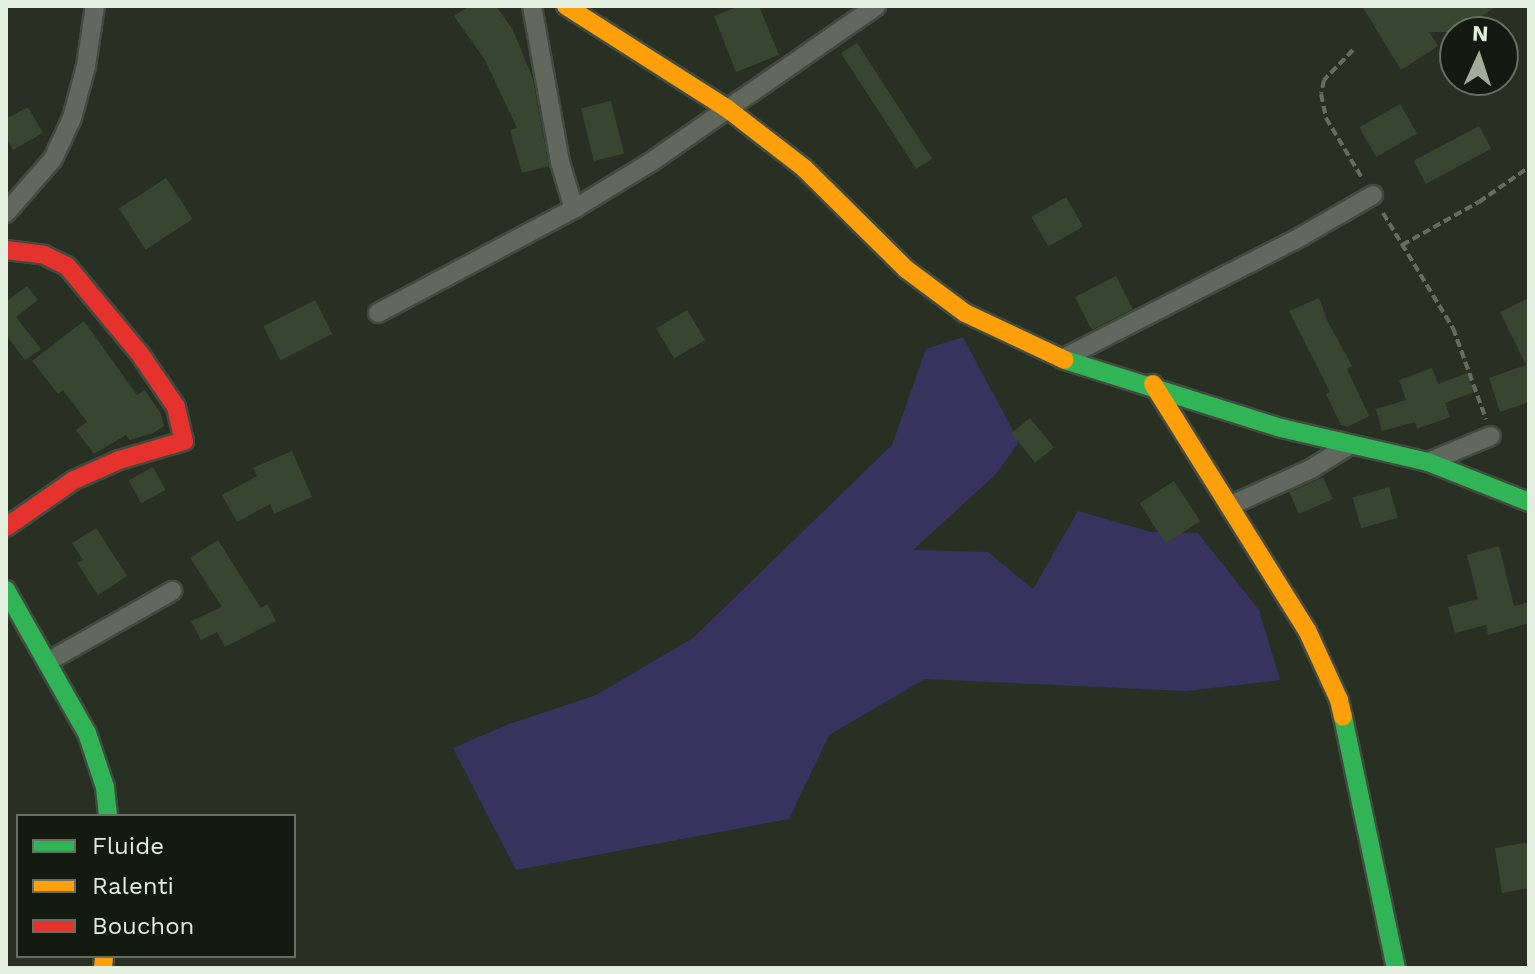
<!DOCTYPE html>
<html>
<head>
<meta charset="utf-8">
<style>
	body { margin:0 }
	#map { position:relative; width:1535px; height:974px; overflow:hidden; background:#273023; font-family:"Work Sans",sans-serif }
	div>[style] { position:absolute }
	.green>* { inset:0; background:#38335f }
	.building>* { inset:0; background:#384631; transform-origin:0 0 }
	.path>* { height:4px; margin-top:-2px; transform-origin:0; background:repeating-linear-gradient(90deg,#656c62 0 8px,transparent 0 12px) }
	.roads { filter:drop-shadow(2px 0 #424b3f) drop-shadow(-2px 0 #424b3f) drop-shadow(0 2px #424b3f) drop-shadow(0 -2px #424b3f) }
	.street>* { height:18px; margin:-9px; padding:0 9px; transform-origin:9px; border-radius:9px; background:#61695e }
	.fast>* { height:18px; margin:-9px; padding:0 9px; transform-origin:9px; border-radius:9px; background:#30b455 }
	.slow>* { height:18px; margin:-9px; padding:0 9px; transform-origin:9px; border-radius:9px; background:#ff9f0a }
	.jam>* { height:18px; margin:-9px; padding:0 9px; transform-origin:9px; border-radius:9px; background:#e5322d }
	span { translate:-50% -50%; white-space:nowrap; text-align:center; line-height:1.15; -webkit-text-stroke:6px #131b10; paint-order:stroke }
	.frame { position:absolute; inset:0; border:8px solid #e2eede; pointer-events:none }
	.legend { position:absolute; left:16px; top:814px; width:280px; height:144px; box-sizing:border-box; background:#131b10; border:2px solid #666f62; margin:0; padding:10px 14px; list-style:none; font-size:24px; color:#e2eede }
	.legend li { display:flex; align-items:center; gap:16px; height:40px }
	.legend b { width:40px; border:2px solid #666f62 }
	.north { position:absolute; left:1439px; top:16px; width:80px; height:80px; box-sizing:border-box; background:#131b10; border:2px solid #666f62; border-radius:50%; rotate:3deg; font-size:22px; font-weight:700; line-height:32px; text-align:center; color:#e2eede }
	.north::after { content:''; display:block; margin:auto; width:28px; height:36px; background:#a1ac9d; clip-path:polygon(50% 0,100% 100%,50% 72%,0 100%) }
</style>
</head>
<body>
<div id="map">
	<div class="green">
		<i style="clip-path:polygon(963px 337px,1019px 442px,996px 474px,913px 550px,988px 552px,1033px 589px,1078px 511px,1151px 532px,1198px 533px,1259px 610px,1280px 680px,1187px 691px,925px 679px,829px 735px,789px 819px,516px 870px,453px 748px,509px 724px,596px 695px,693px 638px,892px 445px,926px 349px)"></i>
	</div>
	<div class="building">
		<i style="clip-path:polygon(469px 6px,496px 6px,513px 30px,533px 79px,549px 166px,522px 173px,510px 130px,517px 128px,485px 60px,454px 16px)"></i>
		<i style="clip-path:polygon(740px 6px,759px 6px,779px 55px,736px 72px,714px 16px)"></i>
		<i style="clip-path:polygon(1362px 6px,1497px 6px,1457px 32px,1429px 32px,1438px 46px,1401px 70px)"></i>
		<i style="left:857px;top:43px;width:138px;height:19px;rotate:57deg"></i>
		<i style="left:611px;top:101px;width:54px;height:31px;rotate:76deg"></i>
		<i style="left:1400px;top:104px;width:34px;height:47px;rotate:60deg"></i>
		<i style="clip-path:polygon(28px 107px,43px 133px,13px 150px,6px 137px,6px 119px)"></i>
		<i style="left:1479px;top:126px;width:26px;height:74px;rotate:62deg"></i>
		<i style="left:166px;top:178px;width:49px;height:56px;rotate:57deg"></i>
		<i style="left:1066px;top:197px;width:34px;height:40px;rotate:60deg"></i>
		<i style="left:1116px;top:276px;width:37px;height:46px;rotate:63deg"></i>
		<i style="clip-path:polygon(27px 286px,38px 300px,16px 317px,41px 349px,25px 360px,6px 335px,6px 302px)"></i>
		<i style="clip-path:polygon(1319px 298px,1328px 322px,1352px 366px,1347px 369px,1369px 416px,1347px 427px,1341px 425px,1326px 394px,1330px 392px,1289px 311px)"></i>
		<i style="clip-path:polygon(1529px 298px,1529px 402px,1500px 412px,1489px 378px,1526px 365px,1500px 312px)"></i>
		<i style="left:315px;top:300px;width:38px;height:58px;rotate:63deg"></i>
		<i style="left:687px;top:310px;width:35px;height:36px;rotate:59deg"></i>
		<i style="clip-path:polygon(84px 321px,137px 395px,145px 390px,161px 414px,164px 426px,153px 433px,130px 440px,126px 435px,94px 454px,76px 430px,87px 422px,63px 390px,58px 394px,32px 361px)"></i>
		<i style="clip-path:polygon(1432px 368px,1438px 384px,1467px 373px,1474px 392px,1445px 403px,1450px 417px,1417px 429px,1415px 422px,1382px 431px,1376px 409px,1406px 400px,1399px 380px)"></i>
		<i style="left:1030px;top:418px;width:38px;height:24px;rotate:51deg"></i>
		<i style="clip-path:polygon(292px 451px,312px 497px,274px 514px,270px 504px,237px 522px,222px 495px,257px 476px,253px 468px)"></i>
		<i style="left:153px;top:467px;width:26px;height:28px;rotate:61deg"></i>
		<i style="left:1323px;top:477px;width:24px;height:37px;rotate:66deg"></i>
		<i style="left:1174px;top:481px;width:48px;height:41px;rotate:57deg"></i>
		<i style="left:1389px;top:487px;width:32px;height:38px;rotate:74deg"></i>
		<i style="clip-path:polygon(96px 528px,127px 576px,98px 595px,77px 563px,83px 560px,72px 543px)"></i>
		<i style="clip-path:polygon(218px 540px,261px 608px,267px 604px,276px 621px,225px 647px,217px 632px,201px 640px,191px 621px,222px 607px,190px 558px)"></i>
		<i style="clip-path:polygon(1499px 546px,1514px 606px,1529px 602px,1529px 623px,1488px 635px,1486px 625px,1455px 633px,1448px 607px,1478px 599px,1467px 555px)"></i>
		<i style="clip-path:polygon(1529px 842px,1529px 888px,1502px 893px,1495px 848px)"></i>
	</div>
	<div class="path">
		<i style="left:1353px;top:50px;width:42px;rotate:134deg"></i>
		<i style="left:1324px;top:80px;width:14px;rotate:102deg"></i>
		<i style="left:1321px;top:94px;width:25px;rotate:78deg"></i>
		<i style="left:1326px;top:118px;width:70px;rotate:59deg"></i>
		<i style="left:1383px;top:213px;width:135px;rotate:58.7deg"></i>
		<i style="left:1453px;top:328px;width:97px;rotate:70.1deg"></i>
		<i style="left:1402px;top:245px;width:88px;rotate:-29.2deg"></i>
		<i style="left:1479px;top:202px;width:61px;rotate:-35deg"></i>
	</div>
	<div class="roads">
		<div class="street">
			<i style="left:532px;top:6px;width:158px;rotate:79.8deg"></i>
			<i style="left:560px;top:162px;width:49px;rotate:73.4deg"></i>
			<i style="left:6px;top:213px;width:72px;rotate:-49deg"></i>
			<i style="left:53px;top:159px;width:45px;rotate:-65.1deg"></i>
			<i style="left:72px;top:118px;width:54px;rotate:-74.9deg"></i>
			<i style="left:86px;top:66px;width:61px;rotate:-81.5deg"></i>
			<i style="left:378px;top:313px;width:222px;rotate:-28deg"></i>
			<i style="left:574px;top:209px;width:90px;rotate:-31.4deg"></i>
			<i style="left:651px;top:162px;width:274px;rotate:-34.7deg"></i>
			<i style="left:1062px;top:359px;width:270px;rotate:-27.1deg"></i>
			<i style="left:1302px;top:236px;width:82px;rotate:-30deg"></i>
			<i style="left:1428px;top:462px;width:68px;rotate:-22.4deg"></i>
			<i style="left:1229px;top:506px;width:90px;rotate:-24.3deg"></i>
			<i style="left:1311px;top:469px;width:44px;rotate:-31.9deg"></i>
			<i style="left:49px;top:661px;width:142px;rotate:-29.6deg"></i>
		</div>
		<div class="fast">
			<i style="left:1065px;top:360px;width:226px;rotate:17.5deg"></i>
			<i style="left:1281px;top:428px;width:151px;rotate:13deg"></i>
			<i style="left:1428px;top:462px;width:109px;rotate:21.6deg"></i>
			<i style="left:6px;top:590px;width:164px;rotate:60.5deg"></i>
			<i style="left:87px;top:733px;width:57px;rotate:71.6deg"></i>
			<i style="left:105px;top:787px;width:29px;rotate:84deg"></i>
			<i style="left:1343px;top:717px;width:257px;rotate:78.1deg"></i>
		</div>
		<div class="slow">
			<i style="left:566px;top:6px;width:193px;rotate:32.5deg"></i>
			<i style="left:729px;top:110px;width:95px;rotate:37.7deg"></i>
			<i style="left:804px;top:168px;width:144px;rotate:44.7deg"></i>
			<i style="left:906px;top:269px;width:74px;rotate:36.7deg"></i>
			<i style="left:965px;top:313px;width:110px;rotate:25.2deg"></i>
			<i style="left:1153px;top:384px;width:290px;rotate:58deg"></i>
			<i style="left:1307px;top:630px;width:77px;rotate:65.4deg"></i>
			<i style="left:1339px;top:700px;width:17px;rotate:77deg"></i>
			<i style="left:103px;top:968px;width:12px;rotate:-85deg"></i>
		</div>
		<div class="jam">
			<i style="left:6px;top:250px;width:38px;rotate:7deg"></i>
			<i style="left:44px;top:255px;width:25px;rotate:26deg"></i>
			<i style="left:67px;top:266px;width:114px;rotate:50.3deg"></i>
			<i style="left:140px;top:354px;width:64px;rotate:55.8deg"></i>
			<i style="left:176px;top:407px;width:35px;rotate:77deg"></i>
			<i style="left:184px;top:441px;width:68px;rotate:163.7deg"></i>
			<i style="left:119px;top:460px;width:49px;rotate:156deg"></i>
			<i style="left:74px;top:480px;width:83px;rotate:145.3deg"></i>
		</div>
	</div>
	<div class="frame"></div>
	<ul class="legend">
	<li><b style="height:10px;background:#30b455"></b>Fluide</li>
	<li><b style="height:10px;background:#ff9f0a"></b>Ralenti</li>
	<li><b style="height:10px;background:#e5322d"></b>Bouchon</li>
	</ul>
	<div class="north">N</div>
</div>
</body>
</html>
